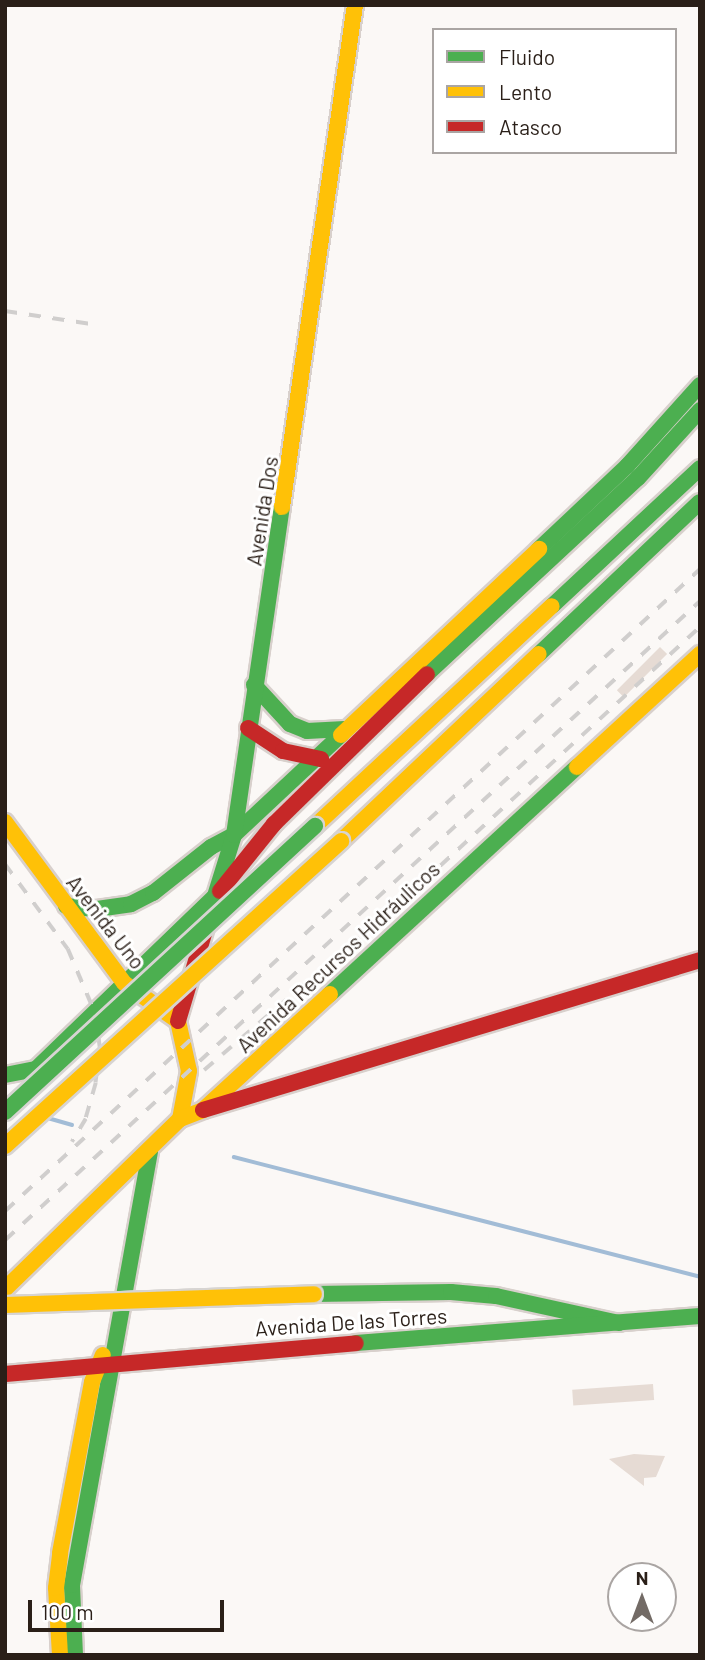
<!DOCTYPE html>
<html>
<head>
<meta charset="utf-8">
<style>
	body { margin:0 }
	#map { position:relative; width:705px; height:1660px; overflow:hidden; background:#fbf8f6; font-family:Barlow,sans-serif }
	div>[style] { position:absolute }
	.stream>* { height:3.5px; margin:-1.75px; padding:0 1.75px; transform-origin:1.75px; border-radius:1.75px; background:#a2bcd6 }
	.building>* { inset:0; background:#e6dbd4; transform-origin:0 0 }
	.roads { filter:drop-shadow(2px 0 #d8d0cc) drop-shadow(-2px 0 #d8d0cc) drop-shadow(0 2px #d8d0cc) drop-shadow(0 -2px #d8d0cc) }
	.fast>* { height:16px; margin:-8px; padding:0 8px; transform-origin:8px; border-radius:8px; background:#4caf50 }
	.slow>* { height:16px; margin:-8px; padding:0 8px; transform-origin:8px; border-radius:8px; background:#ffc107 }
	.jam>* { height:16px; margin:-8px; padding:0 8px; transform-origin:8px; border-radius:8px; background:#c62828 }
	.rail>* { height:3.5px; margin-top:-1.75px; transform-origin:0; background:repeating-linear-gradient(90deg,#d0cecd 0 12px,transparent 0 24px) }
	.bridges { filter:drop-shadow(2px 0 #d7d4d2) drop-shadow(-2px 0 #d7d4d2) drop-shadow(0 2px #d7d4d2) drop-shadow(0 -2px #d7d4d2) }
	.fast-bridge>* { height:16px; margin:-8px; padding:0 8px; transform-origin:8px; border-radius:8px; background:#4caf50 }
	.slow-bridge>* { height:16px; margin:-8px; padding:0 8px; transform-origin:8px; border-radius:8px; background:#ffc107 }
	span { translate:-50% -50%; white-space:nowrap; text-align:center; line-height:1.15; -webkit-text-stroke:6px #fff; paint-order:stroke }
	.street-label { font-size:21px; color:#2a1f18 }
	.frame { position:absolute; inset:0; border:7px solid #2a1f18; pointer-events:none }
	.legend { position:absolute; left:432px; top:28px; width:245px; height:126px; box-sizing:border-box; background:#fff; border:2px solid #aaa5a3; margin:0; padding:9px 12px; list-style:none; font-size:21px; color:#2a1f18 }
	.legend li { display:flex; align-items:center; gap:14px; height:35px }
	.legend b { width:35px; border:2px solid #aaa5a3 }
	.north { position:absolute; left:607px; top:1562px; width:70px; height:70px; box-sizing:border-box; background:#fff; border:2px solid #aaa5a3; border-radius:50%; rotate:0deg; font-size:19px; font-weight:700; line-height:28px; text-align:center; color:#2a1f18 }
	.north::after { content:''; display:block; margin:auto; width:24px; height:32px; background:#736b66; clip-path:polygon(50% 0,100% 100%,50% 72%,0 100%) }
	.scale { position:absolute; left:28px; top:1600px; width:196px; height:32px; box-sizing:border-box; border:4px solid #2a1f18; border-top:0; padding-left:9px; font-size:21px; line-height:24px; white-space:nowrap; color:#2a1f18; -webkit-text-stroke:5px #fff; paint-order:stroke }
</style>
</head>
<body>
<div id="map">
	<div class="stream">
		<i style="left:48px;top:1118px;width:25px;rotate:16deg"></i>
		<i style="left:234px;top:1157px;width:481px;rotate:14.4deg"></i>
	</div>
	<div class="building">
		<i style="left:660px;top:647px;width:10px;height:61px;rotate:45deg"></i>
		<i style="left:653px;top:1384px;width:16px;height:81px;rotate:86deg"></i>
		<i style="clip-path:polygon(634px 1454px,665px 1456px,656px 1477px,644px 1478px,644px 1486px,609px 1459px)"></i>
	</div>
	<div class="roads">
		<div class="fast">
			<i style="left:539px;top:549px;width:121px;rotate:-43.3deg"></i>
			<i style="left:627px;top:466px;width:109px;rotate:-48deg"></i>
			<i style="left:552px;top:606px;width:202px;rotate:-43deg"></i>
			<i style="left:539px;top:654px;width:221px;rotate:-43.4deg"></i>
			<i style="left:427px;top:674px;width:288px;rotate:-42.9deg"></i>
			<i style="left:638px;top:478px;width:92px;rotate:-47.6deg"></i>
			<i style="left:254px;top:685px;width:53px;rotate:47.3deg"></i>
			<i style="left:290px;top:724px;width:18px;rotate:22deg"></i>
			<i style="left:307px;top:731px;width:38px;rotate:-3deg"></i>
			<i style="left:66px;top:906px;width:31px;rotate:6deg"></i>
			<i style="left:97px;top:909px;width:34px;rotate:-8deg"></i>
			<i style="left:131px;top:904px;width:25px;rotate:-27deg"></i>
			<i style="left:153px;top:893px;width:74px;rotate:-38.4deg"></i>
			<i style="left:211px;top:847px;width:26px;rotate:-28deg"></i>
			<i style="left:234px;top:835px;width:146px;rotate:-43.1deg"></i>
			<i style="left:330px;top:994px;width:335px;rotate:-42.6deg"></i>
			<i style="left:5px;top:1075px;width:32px;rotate:-11deg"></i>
			<i style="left:36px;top:1069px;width:249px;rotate:-44deg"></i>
			<i style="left:215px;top:896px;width:64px;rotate:-72.7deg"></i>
			<i style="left:234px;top:835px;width:331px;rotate:-81.7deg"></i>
			<i style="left:314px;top:1294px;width:137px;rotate:-0.8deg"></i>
			<i style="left:451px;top:1292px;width:45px;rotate:5.1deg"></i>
			<i style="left:496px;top:1296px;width:126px;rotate:12.4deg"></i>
			<i style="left:356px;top:1343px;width:345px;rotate:-4.5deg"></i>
			<i style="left:75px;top:1655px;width:70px;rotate:-92.5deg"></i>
			<i style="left:72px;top:1585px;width:441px;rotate:-79.8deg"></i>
		</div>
		<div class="slow">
			<i style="left:282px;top:507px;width:507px;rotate:-81.73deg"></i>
			<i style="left:341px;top:735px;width:272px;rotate:-43.2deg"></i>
			<i style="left:577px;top:767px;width:167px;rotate:-42.6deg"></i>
			<i style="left:5px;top:822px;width:200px;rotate:53.5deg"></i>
			<i style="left:124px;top:983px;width:66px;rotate:35.1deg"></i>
			<i style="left:178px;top:1021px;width:51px;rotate:77.6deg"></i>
			<i style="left:189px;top:1071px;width:49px;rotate:100.6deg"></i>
			<i style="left:315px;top:826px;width:323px;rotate:-42.9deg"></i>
			<i style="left:341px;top:841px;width:272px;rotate:-43.4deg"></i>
			<i style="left:5px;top:1289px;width:244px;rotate:-44.2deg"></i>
			<i style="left:180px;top:1119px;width:25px;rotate:-21deg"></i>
			<i style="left:203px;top:1110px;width:172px;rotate:-42.4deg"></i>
			<i style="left:60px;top:1655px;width:67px;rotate:-93.4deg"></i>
			<i style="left:56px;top:1588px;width:35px;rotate:-83deg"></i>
			<i style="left:60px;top:1553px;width:174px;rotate:-79.4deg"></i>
			<i style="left:92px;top:1382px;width:29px;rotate:-68deg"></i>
		</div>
		<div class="jam">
			<i style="left:248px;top:728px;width:42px;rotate:33.3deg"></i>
			<i style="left:283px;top:751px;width:39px;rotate:12deg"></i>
			<i style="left:220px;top:891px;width:86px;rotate:-51.1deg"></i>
			<i style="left:274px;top:824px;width:214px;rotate:-44.4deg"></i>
			<i style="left:178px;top:1021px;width:101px;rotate:-73.4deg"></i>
			<i style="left:203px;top:1110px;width:519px;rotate:-16.79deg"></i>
			<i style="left:5px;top:1374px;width:352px;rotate:-5deg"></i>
		</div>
	</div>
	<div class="rail">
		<i style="left:5px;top:311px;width:87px;rotate:8.6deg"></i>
		<i style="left:5px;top:864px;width:106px;rotate:53.5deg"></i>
		<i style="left:68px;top:949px;width:72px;rotate:67deg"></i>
		<i style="left:96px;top:1015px;width:33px;rotate:83deg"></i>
		<i style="left:100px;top:1048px;width:35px;rotate:97deg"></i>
		<i style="left:96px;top:1083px;width:37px;rotate:106deg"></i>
		<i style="left:86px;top:1119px;width:27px;rotate:121deg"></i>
		<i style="left:204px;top:1070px;width:265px;rotate:-40.6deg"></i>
		<i style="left:405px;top:898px;width:401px;rotate:-42.6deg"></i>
		<i style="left:5px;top:1211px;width:946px;rotate:-42.73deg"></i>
		<i style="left:5px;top:1240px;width:944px;rotate:-42.6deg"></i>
	</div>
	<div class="bridges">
		<div class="fast-bridge">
			<i style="left:5px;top:1112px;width:422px;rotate:-42.7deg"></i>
		</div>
		<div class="slow-bridge">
			<i style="left:5px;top:1146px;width:454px;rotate:-42.2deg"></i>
			<i style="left:5px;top:1305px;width:309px;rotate:-2deg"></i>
		</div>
	</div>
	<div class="street-label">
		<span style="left:262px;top:511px;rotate:-81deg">Avenida Dos</span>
		<span style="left:106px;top:922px;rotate:52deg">Avenida Uno</span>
		<span style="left:338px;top:957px;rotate:-43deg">Avenida Recursos Hidráulicos</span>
		<span style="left:351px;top:1322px;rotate:-4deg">Avenida De las Torres</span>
	</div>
	<div class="frame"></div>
	<ul class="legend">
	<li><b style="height:9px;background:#4caf50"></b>Fluido</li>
	<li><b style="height:9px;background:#ffc107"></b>Lento</li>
	<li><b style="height:9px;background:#c62828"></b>Atasco</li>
	</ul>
	<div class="north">N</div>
	<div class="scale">100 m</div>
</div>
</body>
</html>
